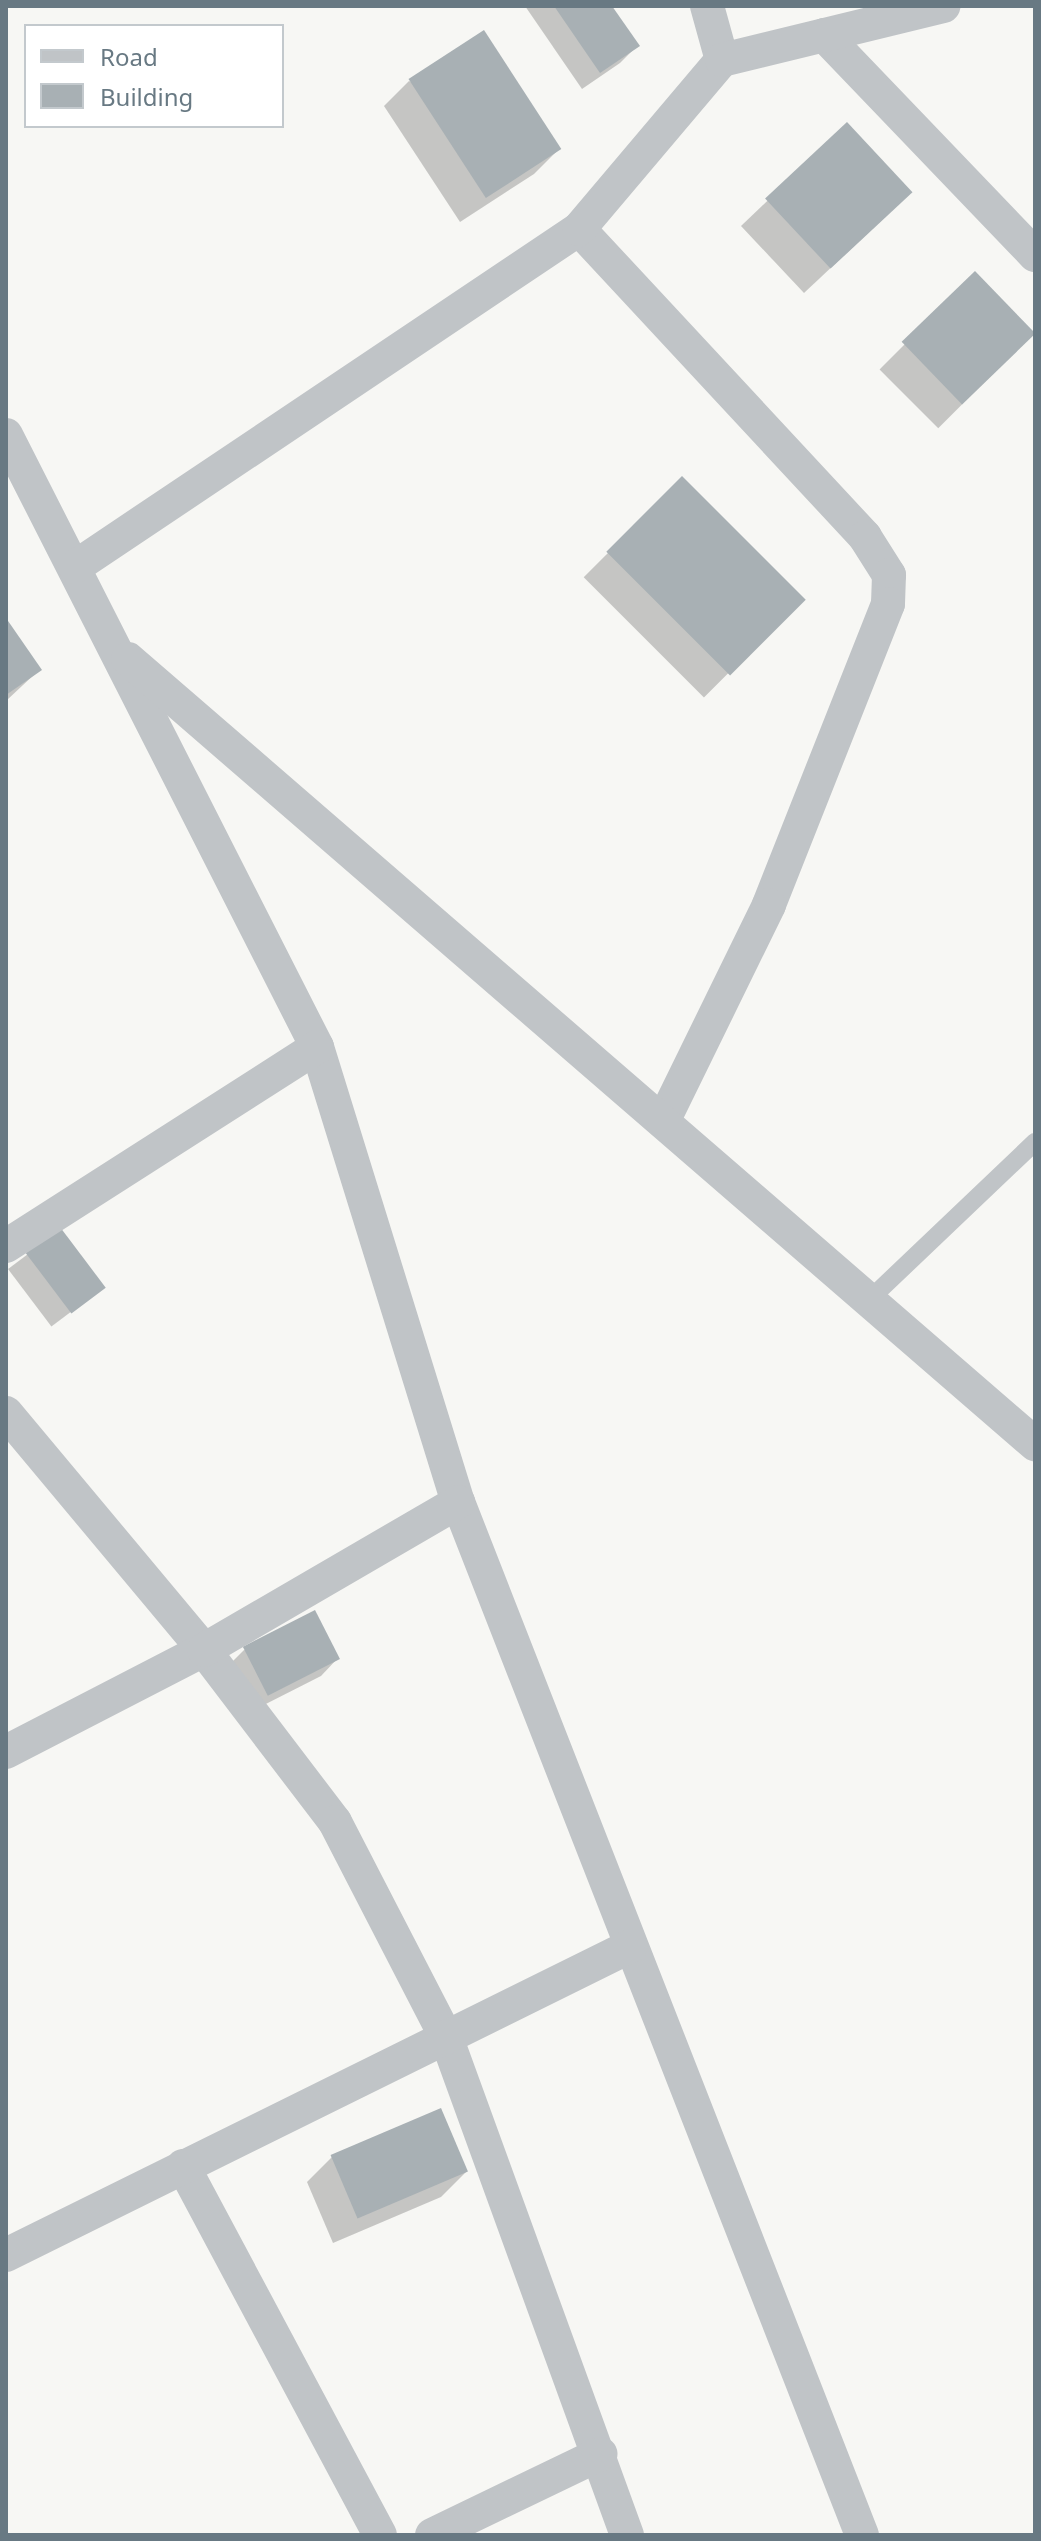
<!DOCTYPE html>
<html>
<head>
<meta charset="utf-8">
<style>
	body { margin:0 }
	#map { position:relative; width:1041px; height:2541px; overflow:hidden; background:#f7f7f4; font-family:"Noto Sans",sans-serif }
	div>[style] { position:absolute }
	.shadow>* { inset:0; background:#0003; transform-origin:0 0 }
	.building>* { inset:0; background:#a8b0b4; transform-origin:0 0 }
	.lane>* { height:18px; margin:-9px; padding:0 9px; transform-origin:9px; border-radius:9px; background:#c0c4c7 }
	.street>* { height:34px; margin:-17px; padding:0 17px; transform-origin:17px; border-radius:17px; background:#c0c4c7 }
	span { translate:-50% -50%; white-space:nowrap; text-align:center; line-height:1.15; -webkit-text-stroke:8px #fff; paint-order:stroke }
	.frame { position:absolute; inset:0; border:8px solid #687983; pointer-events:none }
	.legend { position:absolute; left:24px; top:24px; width:260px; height:104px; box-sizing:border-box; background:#fff; border:2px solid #c3c9cd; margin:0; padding:10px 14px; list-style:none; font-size:24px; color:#687983 }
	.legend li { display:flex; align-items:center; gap:16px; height:40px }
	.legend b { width:40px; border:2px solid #c3c9cd }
</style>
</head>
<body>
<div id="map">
	<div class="shadow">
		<i style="clip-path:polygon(525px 6px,609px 6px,637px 46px,620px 63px,582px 89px)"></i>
		<i style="clip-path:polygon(409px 81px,559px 149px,534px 174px,460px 222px,384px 106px)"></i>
		<i style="clip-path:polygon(847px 125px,885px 217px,804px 293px,741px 226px)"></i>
		<i style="left:975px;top:274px;width:83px;height:135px;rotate:45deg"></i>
		<i style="left:682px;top:479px;width:170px;height:139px;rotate:45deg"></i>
		<i style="clip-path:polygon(6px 622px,39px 670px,6px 701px)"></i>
		<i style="left:60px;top:1230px;width:72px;height:65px;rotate:53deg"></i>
		<i style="clip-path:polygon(244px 1650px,338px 1658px,321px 1676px,250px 1712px,227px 1667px)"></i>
		<i style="clip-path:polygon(440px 2111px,466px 2172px,441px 2197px,333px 2243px,307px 2182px,332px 2157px)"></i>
	</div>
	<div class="building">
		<i style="clip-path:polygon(554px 6px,612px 6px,640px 46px,600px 73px)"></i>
		<i style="left:484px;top:30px;width:142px;height:90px;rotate:57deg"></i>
		<i style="left:847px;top:122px;width:96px;height:112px;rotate:47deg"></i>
		<i style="left:975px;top:271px;width:87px;height:102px;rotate:46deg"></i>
		<i style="left:682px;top:476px;width:175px;height:107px;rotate:45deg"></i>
		<i style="clip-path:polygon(6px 618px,42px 670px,6px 695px)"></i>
		<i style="left:60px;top:1227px;width:76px;height:43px;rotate:53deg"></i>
		<i style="left:315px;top:1610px;width:55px;height:81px;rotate:63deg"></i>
		<i style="left:441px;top:2108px;width:69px;height:120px;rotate:67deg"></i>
	</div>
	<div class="lane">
		<i style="left:869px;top:1300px;width:229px;rotate:-43.6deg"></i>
	</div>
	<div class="street">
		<i style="left:707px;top:6px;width:56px;rotate:74.5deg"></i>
		<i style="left:824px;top:35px;width:305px;rotate:46.2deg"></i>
		<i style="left:579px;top:229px;width:420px;rotate:47.1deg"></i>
		<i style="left:865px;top:537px;width:45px;rotate:57.7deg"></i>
		<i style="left:889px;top:575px;width:29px;rotate:92deg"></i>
		<i style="left:888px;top:604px;width:324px;rotate:111.6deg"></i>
		<i style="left:769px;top:905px;width:241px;rotate:116.1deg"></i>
		<i style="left:6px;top:435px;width:686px;rotate:63.06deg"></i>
		<i style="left:317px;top:1047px;width:476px;rotate:72.8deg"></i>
		<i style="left:458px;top:1502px;width:1109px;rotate:68.64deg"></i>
		<i style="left:75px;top:567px;width:607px;rotate:-33.85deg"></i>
		<i style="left:579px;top:229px;width:221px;rotate:-49.8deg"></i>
		<i style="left:722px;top:60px;width:228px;rotate:-13.7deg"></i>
		<i style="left:128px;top:659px;width:1200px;rotate:40.88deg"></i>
		<i style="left:6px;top:1246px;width:369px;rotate:-32.6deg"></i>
		<i style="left:6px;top:1413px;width:309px;rotate:50.1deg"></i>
		<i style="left:204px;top:1650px;width:216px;rotate:52.7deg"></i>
		<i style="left:335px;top:1822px;width:242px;rotate:62.7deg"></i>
		<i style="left:446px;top:2037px;width:530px;rotate:70.03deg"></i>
		<i style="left:6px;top:1752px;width:223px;rotate:-27.3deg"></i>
		<i style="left:204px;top:1650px;width:294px;rotate:-30.2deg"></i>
		<i style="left:183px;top:2166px;width:418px;rotate:61.9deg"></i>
		<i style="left:6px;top:2255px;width:697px;rotate:-26.31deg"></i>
		<i style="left:432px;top:2535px;width:187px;rotate:-25.7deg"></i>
	</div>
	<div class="frame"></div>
	<ul class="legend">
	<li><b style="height:10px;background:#c0c4c7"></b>Road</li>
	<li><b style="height:22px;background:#a8b0b4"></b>Building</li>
	</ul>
</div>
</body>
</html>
